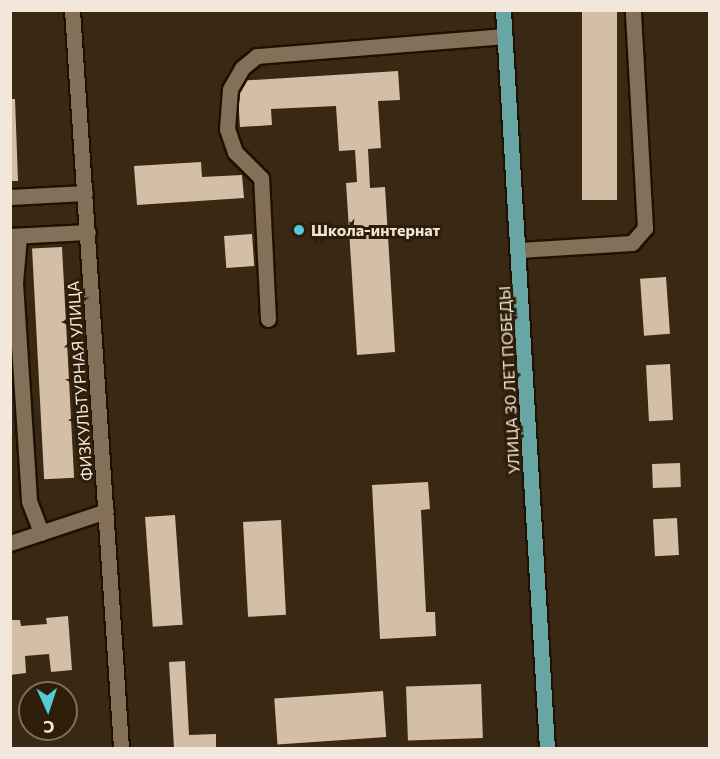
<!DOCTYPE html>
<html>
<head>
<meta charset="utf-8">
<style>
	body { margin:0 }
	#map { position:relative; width:720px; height:759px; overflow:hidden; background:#392813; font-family:Commissioner,sans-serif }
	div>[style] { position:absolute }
	.building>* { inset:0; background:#d4bfa6; transform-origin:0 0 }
	.roads { filter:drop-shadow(2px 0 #1f1000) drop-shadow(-2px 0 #1f1000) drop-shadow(0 2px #1f1000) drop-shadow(0 -2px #1f1000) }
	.minor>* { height:15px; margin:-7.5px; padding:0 7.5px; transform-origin:7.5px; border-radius:7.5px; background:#847059 }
	.major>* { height:15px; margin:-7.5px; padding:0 7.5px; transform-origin:7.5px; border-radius:7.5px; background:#68a5a5 }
	.dots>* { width:16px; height:16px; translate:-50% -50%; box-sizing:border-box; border:3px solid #2e1e09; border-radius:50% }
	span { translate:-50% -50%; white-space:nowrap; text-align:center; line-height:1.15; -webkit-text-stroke:6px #2e1e09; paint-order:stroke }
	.poi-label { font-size:16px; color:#f2e7da; font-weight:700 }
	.left { translate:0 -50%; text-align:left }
	.street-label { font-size:16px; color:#f2e7da }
	.frame { position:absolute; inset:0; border:12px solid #f2e7da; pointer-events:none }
	.north { position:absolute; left:18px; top:681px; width:60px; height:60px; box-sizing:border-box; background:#2e1e09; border:2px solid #7c6e5d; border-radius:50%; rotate:177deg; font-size:16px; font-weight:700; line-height:24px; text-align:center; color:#f2e7da }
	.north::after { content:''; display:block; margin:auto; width:21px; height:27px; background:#52cbd9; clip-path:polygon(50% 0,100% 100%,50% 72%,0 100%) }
</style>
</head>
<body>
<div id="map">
	<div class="building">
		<i style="left:582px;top:10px;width:35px;height:190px"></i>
		<i style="clip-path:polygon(398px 71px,400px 100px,378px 101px,381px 148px,368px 149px,370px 188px,385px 187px,395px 352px,357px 355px,346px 183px,357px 182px,355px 150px,339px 151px,336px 106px,271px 109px,272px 125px,240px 127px,237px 81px)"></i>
		<i style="clip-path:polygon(10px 99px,15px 99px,18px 181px,10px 181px)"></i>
		<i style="clip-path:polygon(201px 162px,202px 177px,242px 175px,244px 198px,137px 205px,134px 166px)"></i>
		<i style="left:252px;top:234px;width:32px;height:28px;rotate:86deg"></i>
		<i style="left:62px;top:247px;width:231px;height:30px;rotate:87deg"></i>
		<i style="left:666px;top:277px;width:57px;height:26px;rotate:86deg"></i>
		<i style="left:670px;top:364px;width:56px;height:24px;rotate:87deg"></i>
		<i style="left:680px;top:463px;width:24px;height:28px;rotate:88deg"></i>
		<i style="clip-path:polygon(428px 482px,430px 509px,421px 510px,426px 612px,435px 612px,436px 636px,380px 639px,372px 485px)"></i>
		<i style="left:175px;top:515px;width:110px;height:30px;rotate:86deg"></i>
		<i style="left:677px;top:518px;width:37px;height:24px;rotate:87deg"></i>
		<i style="left:281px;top:520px;width:95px;height:38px;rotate:87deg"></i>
		<i style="clip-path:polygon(68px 616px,72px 670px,51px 672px,49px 654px,25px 656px,26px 673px,10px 675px,10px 620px,20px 620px,21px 626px,47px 624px,46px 618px)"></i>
		<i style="clip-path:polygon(185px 661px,189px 735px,216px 734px,216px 748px,174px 748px,169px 662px)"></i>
		<i style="left:481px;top:684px;width:54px;height:75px;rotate:88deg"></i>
		<i style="left:383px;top:691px;width:46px;height:109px;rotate:86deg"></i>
	</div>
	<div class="roads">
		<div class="minor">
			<i style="left:72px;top:10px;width:740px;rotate:86.2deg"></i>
			<i style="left:10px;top:197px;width:75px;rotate:-3.1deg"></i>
			<i style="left:10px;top:236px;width:78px;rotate:-2.9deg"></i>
			<i style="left:19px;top:236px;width:47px;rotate:94.9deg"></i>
			<i style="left:15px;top:283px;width:218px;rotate:86.3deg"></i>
			<i style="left:29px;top:501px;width:34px;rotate:69deg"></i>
			<i style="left:519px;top:250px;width:113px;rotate:-3.5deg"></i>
			<i style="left:632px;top:243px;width:20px;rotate:-49deg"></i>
			<i style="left:645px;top:228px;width:218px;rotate:-93.2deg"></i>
			<i style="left:268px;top:319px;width:141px;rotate:-92.8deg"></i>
			<i style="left:261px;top:178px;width:37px;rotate:-135deg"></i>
			<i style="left:235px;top:152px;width:24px;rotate:-109deg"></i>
			<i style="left:227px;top:129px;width:40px;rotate:-85.7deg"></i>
			<i style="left:230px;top:89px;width:24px;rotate:-60deg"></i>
			<i style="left:242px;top:68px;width:19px;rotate:-39deg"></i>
			<i style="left:257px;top:56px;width:248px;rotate:-4.6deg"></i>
			<i style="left:10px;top:543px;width:101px;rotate:-18.4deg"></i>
		</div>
		<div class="major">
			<i style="left:503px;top:10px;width:739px;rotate:86.59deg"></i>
		</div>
	</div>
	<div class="dots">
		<i style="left:299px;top:230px;background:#52cbd9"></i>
	</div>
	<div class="poi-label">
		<span class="left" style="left:311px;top:230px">Школа-интернат</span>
	</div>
	<div class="street-label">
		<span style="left:509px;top:380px;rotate:-93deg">УЛИЦА 30 ЛЕТ ПОБЕДЫ</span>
		<span style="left:80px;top:381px;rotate:-94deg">ФИЗКУЛЬТУРНАЯ УЛИЦА</span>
	</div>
	<div class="frame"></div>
	<div class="north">С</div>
</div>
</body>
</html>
